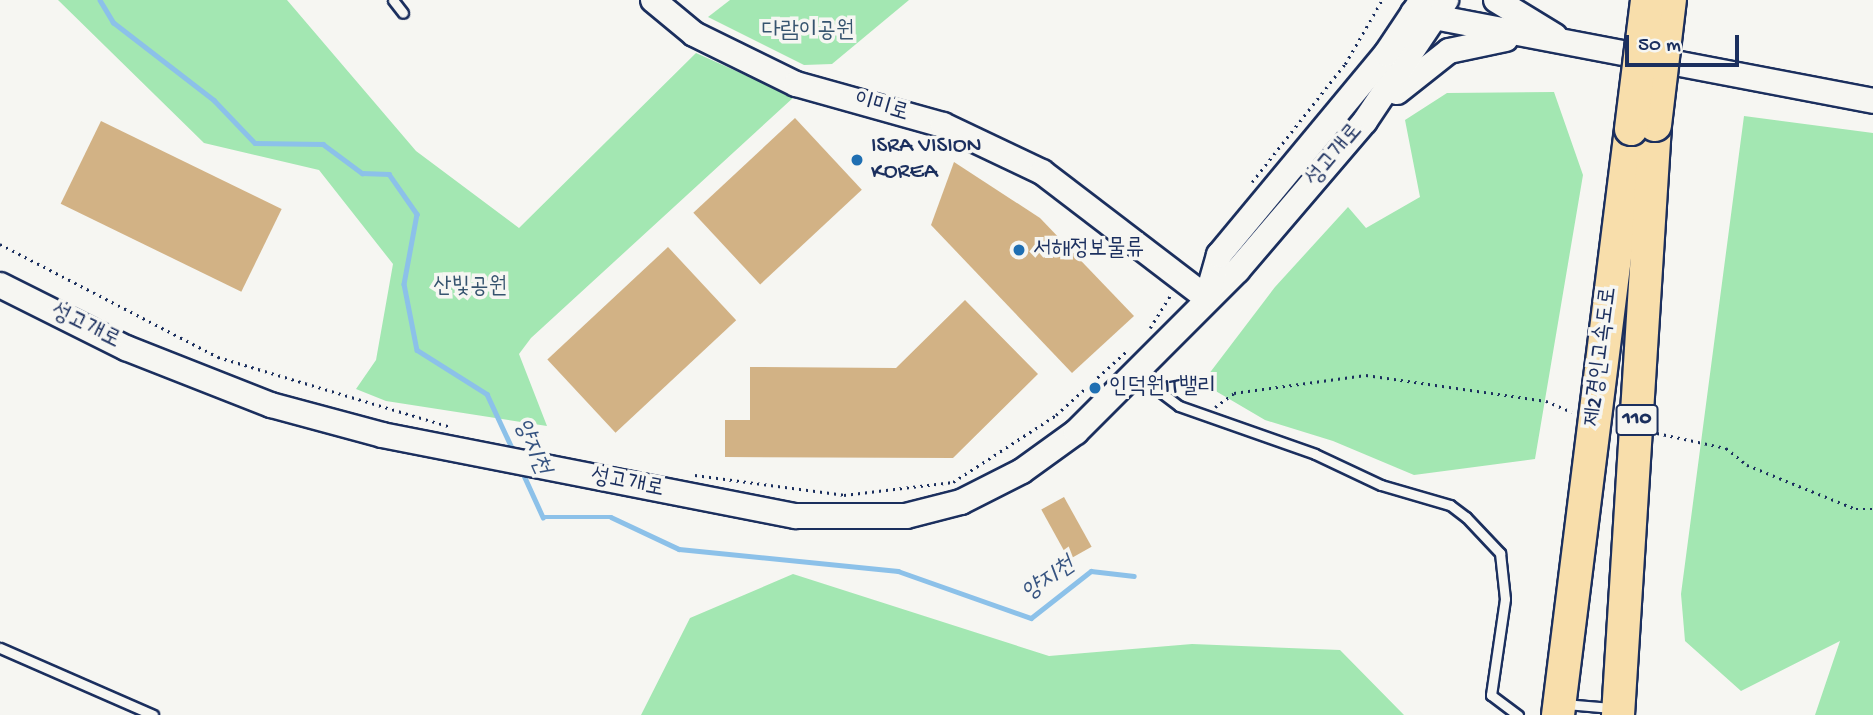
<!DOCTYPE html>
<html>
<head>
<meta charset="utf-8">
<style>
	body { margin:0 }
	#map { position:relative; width:1873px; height:715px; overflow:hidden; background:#f6f6f2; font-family:"Gochi Hand","Poor Story",sans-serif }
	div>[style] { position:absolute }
	.green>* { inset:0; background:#a3e7b2 }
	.stream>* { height:4.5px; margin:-2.25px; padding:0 2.25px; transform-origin:2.25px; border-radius:2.25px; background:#8cc1e9 }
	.building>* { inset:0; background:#d2b285; transform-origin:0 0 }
	.path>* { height:2.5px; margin-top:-1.25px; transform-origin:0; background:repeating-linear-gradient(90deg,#1b2f5e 0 2px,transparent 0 7px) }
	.roads { filter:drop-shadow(2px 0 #1b2f5e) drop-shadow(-2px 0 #1b2f5e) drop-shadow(0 2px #1b2f5e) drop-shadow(0 -2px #1b2f5e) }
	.lane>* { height:9px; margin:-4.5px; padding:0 4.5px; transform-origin:4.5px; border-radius:4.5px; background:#f6f6f2 }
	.secondary>* { height:24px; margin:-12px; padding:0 12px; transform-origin:12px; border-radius:12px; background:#f6f6f2 }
	.highway>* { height:32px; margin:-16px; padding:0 16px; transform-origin:16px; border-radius:16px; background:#f8deab }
	.bridges { filter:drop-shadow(2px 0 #1b2f5e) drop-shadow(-2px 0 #1b2f5e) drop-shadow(0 2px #1b2f5e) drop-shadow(0 -2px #1b2f5e) }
	.highway-bridge>* { height:32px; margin:-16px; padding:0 16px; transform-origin:16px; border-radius:16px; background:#f8deab }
	.dots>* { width:19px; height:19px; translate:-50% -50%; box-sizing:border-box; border:4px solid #f6f6f2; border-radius:50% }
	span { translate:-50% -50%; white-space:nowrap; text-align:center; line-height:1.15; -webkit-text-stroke:7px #f6f6f2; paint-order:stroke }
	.shield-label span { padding:2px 5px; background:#f6f6f2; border:2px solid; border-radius:5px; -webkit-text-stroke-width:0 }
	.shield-label { font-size:21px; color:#1b2f5e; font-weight:700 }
	.park-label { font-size:23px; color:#36546f }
	.street-label { font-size:23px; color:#1b2f5e }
	.poi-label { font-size:23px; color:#1b2f5e }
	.left { translate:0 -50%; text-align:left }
	.water-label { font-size:24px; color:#375481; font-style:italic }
	.scale { position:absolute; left:1625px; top:35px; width:114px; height:32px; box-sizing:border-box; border:4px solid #1b2f5e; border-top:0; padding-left:9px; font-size:21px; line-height:24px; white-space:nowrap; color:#1b2f5e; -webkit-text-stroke:5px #f6f6f2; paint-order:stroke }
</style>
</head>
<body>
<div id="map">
	<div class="green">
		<i style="clip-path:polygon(58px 0,287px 0,416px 151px,519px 228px,696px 53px,794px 97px,531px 338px,519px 354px,547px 426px,386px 401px,356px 389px,376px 360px,393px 264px,319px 170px,204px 143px)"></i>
		<i style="clip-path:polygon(730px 0,909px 0,832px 64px,804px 65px,708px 17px)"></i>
		<i style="clip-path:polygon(1554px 92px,1583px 175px,1535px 459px,1414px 475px,1333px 441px,1265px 420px,1202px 383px,1275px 287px,1348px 207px,1366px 228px,1420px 197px,1405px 120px,1447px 93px)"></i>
		<i style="clip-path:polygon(1744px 116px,1873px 133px,1873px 715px,1815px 715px,1840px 641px,1741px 691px,1685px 641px,1681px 594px)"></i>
		<i style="clip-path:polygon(793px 574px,1049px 656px,1192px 644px,1340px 650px,1404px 715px,641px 715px,690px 618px)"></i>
	</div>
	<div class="stream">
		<i style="left:100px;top:0;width:26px;rotate:59deg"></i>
		<i style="left:113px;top:22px;width:128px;rotate:37.7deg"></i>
		<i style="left:214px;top:100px;width:59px;rotate:46.4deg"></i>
		<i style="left:255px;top:143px;width:68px;rotate:0.8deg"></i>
		<i style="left:323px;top:144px;width:49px;rotate:36.6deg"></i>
		<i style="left:362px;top:173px;width:27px;rotate:2deg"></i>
		<i style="left:389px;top:174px;width:49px;rotate:55deg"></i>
		<i style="left:417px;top:214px;width:71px;rotate:100.5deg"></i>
		<i style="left:404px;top:284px;width:67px;rotate:78.9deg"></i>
		<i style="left:417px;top:350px;width:83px;rotate:32.2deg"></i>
		<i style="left:487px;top:394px;width:62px;rotate:65.1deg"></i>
		<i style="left:522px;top:471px;width:51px;rotate:65.5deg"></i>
		<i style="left:543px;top:517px;width:68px"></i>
		<i style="left:611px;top:517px;width:75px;rotate:25.2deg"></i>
		<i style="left:679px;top:549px;width:220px;rotate:5.7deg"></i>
		<i style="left:898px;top:571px;width:141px;rotate:19.5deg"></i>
		<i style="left:1031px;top:618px;width:76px;rotate:-38.1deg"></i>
		<i style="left:1091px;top:571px;width:43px;rotate:6.6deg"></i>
	</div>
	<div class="building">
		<i style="left:795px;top:118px;width:98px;height:139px;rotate:47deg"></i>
		<i style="left:101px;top:121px;width:201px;height:92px;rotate:26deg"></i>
		<i style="clip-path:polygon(954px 162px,1040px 218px,1134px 316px,1072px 373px,931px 225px)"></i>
		<i style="left:668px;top:247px;width:100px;height:165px;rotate:47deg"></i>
		<i style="clip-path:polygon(965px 300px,1038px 374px,953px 458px,725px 457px,725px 420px,750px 420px,750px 367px,896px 368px)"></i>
		<i style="left:1064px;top:497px;width:57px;height:26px;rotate:61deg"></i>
	</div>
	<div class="path">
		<i style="left:1252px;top:182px;width:150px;rotate:-51.8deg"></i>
		<i style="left:1345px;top:64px;width:74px;rotate:-60deg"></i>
		<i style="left:0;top:244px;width:246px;rotate:27.4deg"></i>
		<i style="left:218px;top:357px;width:244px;rotate:16.7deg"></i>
		<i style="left:1150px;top:328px;width:39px;rotate:-58deg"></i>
		<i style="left:1215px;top:407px;width:24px;rotate:-36deg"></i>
		<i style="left:1234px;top:393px;width:133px;rotate:-7.8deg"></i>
		<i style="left:1366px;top:375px;width:182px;rotate:8.2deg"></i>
		<i style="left:1546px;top:401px;width:28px;rotate:23deg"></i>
		<i style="left:1657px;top:433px;width:71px;rotate:12.3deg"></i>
		<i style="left:1726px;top:448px;width:27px;rotate:39deg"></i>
		<i style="left:1747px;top:465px;width:118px;rotate:22deg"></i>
		<i style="left:1856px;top:509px;width:17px"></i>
		<i style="left:695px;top:475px;width:150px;rotate:7.6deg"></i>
		<i style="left:844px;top:495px;width:110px;rotate:-6.8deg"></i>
		<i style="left:953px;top:482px;width:123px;rotate:-33deg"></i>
		<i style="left:1056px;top:415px;width:97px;rotate:-42.1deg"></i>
	</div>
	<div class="roads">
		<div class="lane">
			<i style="left:393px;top:0;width:16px;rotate:52deg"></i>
			<i style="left:1138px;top:375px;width:51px;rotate:37.1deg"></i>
			<i style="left:1179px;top:406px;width:144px;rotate:19.4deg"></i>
			<i style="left:1315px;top:454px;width:73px;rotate:25.2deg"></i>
			<i style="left:1381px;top:485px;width:72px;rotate:16.2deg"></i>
			<i style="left:1450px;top:505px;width:20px;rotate:37deg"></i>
			<i style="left:1466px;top:517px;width:50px;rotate:46.6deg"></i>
			<i style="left:1500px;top:553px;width:46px;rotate:83.8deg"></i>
			<i style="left:1505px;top:599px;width:97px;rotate:98.3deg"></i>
			<i style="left:1491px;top:695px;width:34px;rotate:37deg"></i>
			<i style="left:0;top:648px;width:167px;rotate:23.6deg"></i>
			<i style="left:1565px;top:704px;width:48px;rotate:4.8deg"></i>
		</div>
		<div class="secondary">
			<i style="left:653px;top:0;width:53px;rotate:39.7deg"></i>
			<i style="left:694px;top:34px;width:114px;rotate:26.1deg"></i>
			<i style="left:796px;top:84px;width:153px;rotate:15.6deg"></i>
			<i style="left:943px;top:125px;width:110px;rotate:25.4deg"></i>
			<i style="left:1042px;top:172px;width:208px;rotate:37.4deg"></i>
			<i style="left:1496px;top:0;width:69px;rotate:31.4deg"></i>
			<i style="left:1413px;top:13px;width:468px;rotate:10.8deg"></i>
			<i style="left:1397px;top:92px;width:66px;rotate:-38.3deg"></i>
			<i style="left:1449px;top:51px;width:58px;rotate:-11.9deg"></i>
			<i style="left:0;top:285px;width:141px;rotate:26.6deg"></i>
			<i style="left:126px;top:348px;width:156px;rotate:21.5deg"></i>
			<i style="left:271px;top:405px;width:115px;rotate:15.1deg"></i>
			<i style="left:382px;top:435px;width:422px;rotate:11.1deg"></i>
			<i style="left:796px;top:516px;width:110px"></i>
			<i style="left:906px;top:516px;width:57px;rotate:-14.3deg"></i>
			<i style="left:961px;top:502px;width:68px;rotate:-26.9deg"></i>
			<i style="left:1022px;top:471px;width:67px;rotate:-35.8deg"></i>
			<i style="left:1076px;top:432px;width:228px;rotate:-45deg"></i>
			<i style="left:1237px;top:271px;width:197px;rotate:-49.5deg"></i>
			<i style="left:1365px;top:121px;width:146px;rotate:-56.2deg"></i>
			<i style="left:1207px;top:297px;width:44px;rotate:-74.1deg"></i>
			<i style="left:1219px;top:255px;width:261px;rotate:-50.3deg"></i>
			<i style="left:1386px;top:54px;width:65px;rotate:-56.3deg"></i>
		</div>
		<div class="highway">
			<i style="left:1558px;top:715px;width:591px;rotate:-82.9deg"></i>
			<i style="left:1618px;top:715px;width:591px;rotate:-86.41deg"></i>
		</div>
	</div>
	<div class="bridges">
		<div class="highway-bridge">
			<i style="left:1655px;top:125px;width:126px;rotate:-83.2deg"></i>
			<i style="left:1631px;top:129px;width:130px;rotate:-82.9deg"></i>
		</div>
	</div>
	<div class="dots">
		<i style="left:857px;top:160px;background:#1f6fb2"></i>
		<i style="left:1019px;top:250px;background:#1f6fb2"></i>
		<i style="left:1095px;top:388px;background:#1f6fb2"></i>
	</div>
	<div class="shield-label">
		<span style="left:1637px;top:420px">110</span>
	</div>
	<div class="park-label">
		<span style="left:808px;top:32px">다람이공원</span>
		<span style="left:470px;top:288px">산빛공원</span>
	</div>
	<div class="street-label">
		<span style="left:881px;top:108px;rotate:16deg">이미로</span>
		<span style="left:1335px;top:156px;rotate:-50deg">성고개로</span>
		<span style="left:85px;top:327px;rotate:26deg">성고개로</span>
		<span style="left:1602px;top:357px;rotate:-83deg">제2경인고속도로</span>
		<span style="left:627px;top:484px;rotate:11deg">성고개로</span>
	</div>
	<div class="poi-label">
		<span class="left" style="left:871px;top:160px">ISRA VISION<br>KOREA</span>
		<span class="left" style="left:1033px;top:250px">서해정보물류</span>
		<span class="left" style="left:1109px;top:388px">인덕원IT밸리</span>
	</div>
	<div class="water-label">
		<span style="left:531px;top:447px;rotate:66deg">양지천</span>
		<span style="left:1049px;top:580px;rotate:-35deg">양지천</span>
	</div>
	<div class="scale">50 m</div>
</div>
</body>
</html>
